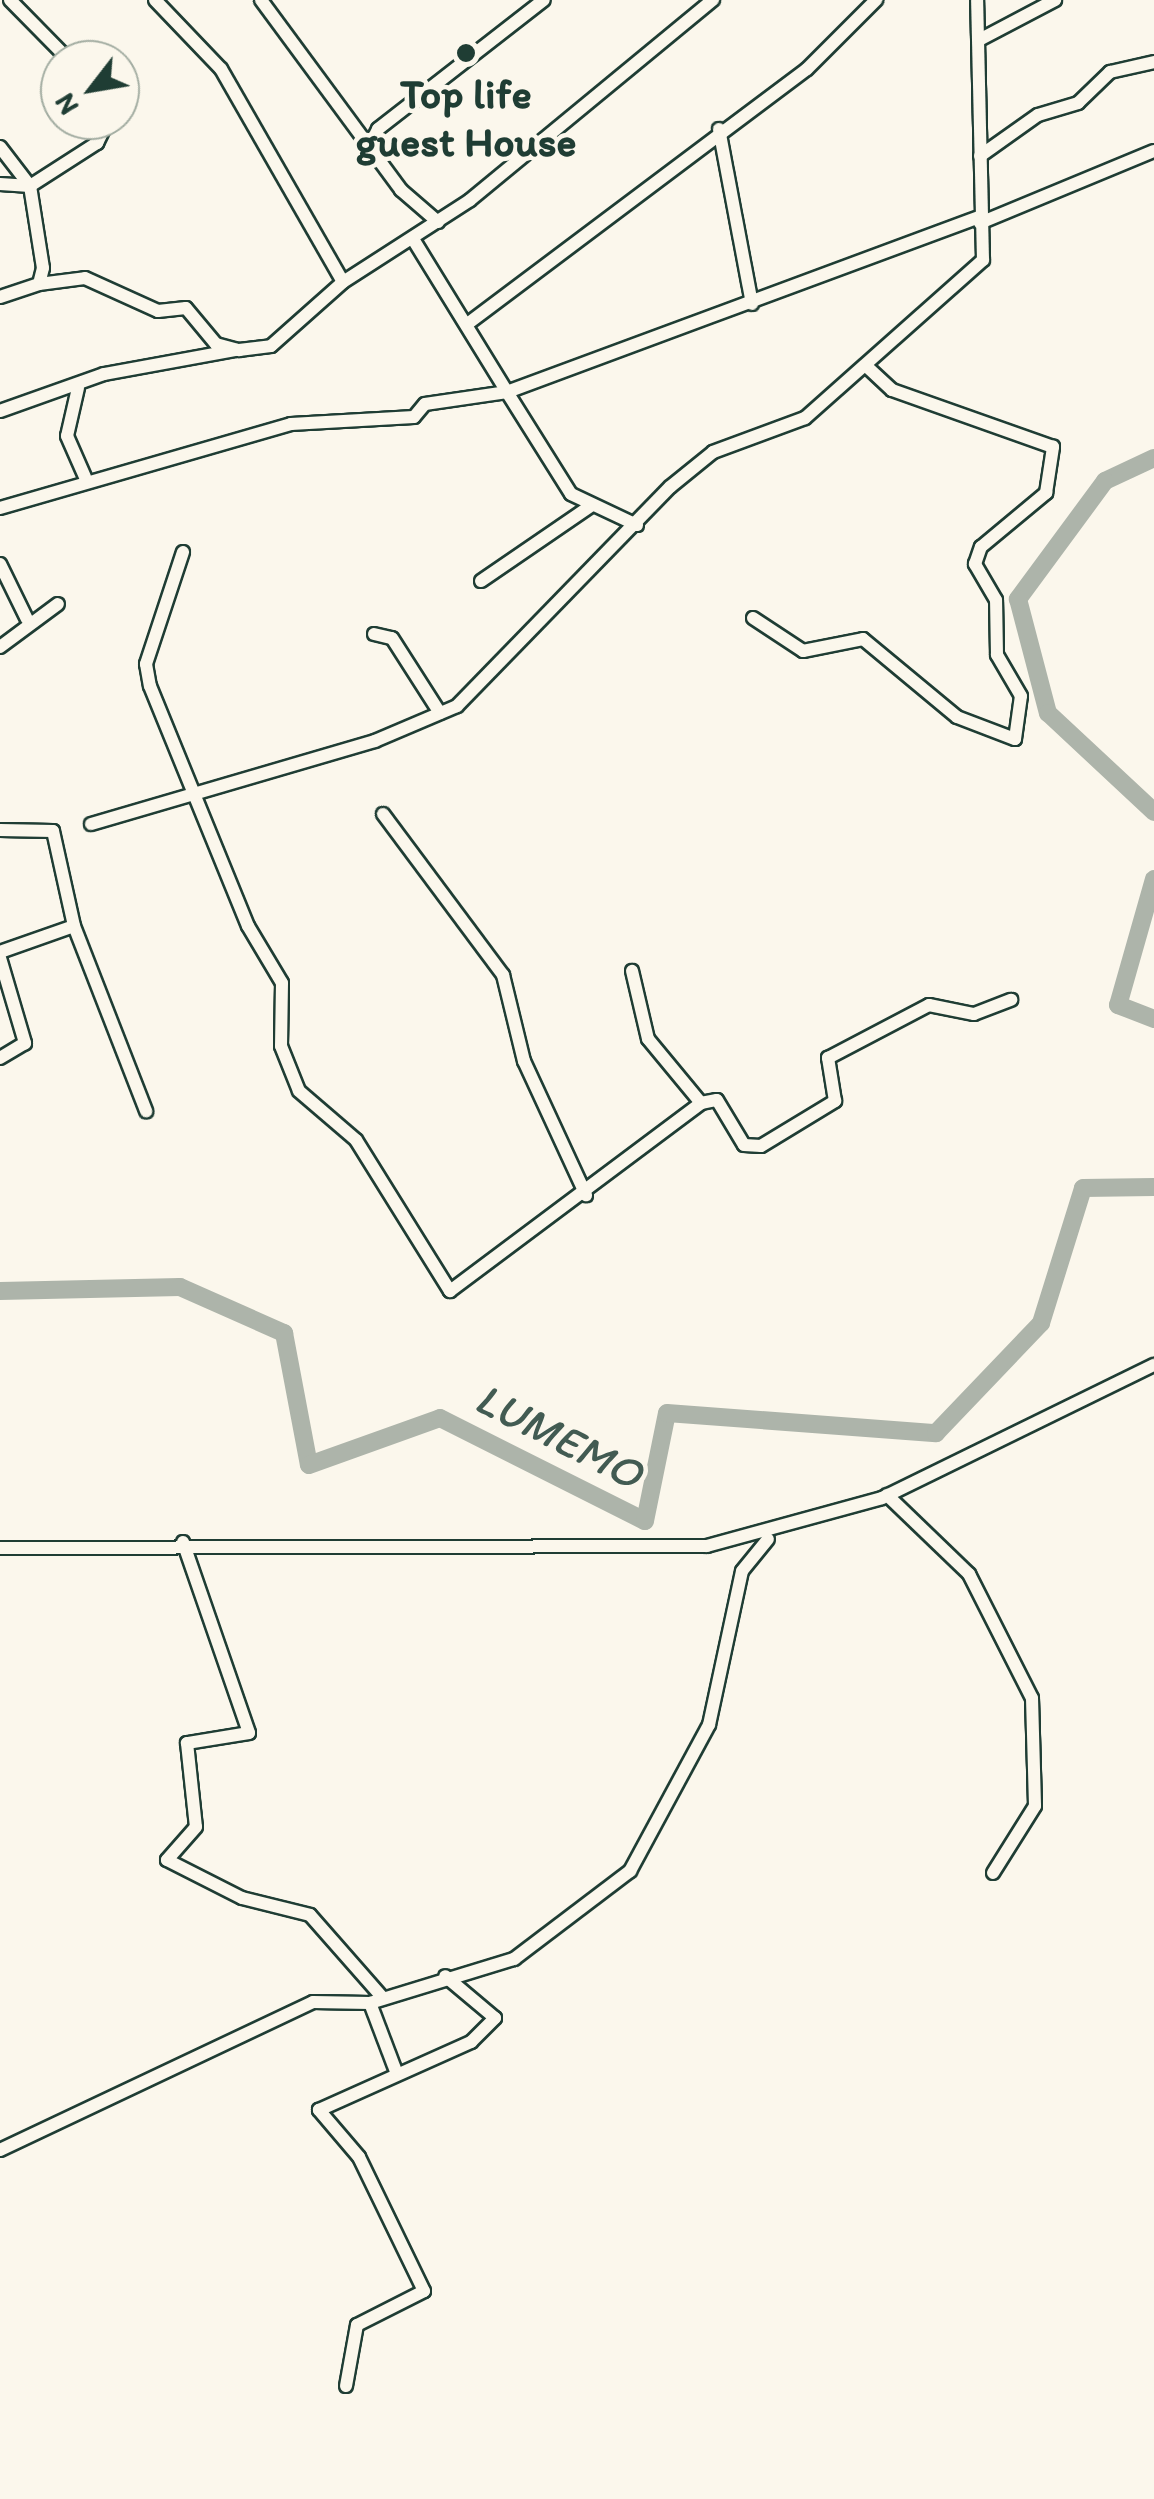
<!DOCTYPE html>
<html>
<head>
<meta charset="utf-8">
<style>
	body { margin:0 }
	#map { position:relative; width:1154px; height:2499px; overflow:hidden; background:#fbf7ec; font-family:Itim,sans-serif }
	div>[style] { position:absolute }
	.river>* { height:18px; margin:-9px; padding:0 9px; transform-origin:9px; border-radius:9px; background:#adb4aa }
	.roads { filter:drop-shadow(2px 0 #1f3d34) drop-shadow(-2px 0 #1f3d34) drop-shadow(0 2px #1f3d34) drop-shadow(0 -2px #1f3d34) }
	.minor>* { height:12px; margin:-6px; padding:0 6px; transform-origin:6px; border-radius:6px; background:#fbf7ec }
	.dots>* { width:28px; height:28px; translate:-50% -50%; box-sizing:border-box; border:5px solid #fbf7ec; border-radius:50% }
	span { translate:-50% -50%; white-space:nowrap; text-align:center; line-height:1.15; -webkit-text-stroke:9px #fbf7ec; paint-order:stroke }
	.poi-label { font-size:42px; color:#1f3d34; font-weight:700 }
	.water-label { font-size:45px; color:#425b52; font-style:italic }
	.north { position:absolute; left:40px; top:40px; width:100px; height:100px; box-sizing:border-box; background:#fbf7ec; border:2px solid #a3ada2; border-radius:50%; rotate:239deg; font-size:28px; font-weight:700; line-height:40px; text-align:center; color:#1f3d34 }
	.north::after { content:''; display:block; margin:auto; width:35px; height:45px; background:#1f3d34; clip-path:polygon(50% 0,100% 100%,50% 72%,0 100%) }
</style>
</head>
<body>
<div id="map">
	<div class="river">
		<i style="left:1154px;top:458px;width:54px;rotate:154.9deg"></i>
		<i style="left:1105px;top:481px;width:147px;rotate:126.4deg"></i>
		<i style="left:1018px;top:599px;width:118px;rotate:75.3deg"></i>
		<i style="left:1048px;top:713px;width:145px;rotate:43deg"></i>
		<i style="left:1154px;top:879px;width:131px;rotate:105.9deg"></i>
		<i style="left:1118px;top:1005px;width:39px;rotate:21deg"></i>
		<i style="left:0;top:1291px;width:180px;rotate:-1.3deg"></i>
		<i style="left:180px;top:1287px;width:114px;rotate:23.9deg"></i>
		<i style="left:284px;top:1333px;width:134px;rotate:79.3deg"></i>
		<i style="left:309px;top:1465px;width:139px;rotate:-19.7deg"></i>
		<i style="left:440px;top:1418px;width:229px;rotate:26.7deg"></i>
		<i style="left:645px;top:1521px;width:110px;rotate:-78.5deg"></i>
		<i style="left:667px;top:1413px;width:270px;rotate:4.3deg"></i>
		<i style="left:936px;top:1433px;width:152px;rotate:-46.3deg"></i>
		<i style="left:1041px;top:1323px;width:141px;rotate:-72.7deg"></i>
		<i style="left:1083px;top:1188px;width:71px;rotate:-0.8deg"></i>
	</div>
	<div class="roads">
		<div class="minor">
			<i style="left:10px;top:0;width:84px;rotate:45.5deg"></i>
			<i style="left:155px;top:0;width:95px;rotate:46.3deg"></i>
			<i style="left:221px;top:69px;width:245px;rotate:60.2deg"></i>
			<i style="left:343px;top:282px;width:151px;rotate:-32.8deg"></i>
			<i style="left:470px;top:200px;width:315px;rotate:-39.5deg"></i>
			<i style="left:261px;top:0;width:236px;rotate:53.6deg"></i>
			<i style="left:401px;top:190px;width:49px;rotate:40.9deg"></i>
			<i style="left:981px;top:39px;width:84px;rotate:-27.8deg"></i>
			<i style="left:719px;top:129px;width:178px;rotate:79.3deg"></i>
			<i style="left:370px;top:145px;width:18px;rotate:-63deg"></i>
			<i style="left:378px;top:129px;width:210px;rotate:-37.9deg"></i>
			<i style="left:0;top:147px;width:49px;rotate:52.4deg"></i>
			<i style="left:30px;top:186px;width:83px;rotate:81deg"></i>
			<i style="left:43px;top:268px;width:16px;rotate:104deg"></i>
			<i style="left:39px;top:284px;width:41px;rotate:161.6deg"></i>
			<i style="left:980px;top:156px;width:71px;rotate:-35.3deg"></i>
			<i style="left:1038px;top:115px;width:42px;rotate:-16.7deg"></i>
			<i style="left:1078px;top:103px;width:45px;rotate:-44.1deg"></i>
			<i style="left:1110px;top:72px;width:45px;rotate:-12.8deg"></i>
			<i style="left:0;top:184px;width:30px;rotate:4deg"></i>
			<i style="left:30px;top:186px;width:80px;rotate:-32.7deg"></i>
			<i style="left:97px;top:143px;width:25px;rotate:-64deg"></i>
			<i style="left:980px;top:223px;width:188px;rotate:-22.5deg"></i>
			<i style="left:413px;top:239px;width:180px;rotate:58.4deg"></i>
			<i style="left:507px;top:392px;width:503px;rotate:-20.34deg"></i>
			<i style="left:39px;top:284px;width:46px;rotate:-7.4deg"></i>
			<i style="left:85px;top:278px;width:80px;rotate:24.3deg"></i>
			<i style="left:158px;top:311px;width:28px;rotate:-6deg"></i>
			<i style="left:186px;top:308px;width:47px;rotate:50.2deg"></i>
			<i style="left:216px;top:344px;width:24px;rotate:15deg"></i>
			<i style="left:239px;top:350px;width:32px;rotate:-7deg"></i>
			<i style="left:271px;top:346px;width:96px;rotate:-41.6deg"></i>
			<i style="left:470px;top:322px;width:421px;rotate:-36.9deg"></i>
			<i style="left:807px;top:69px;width:98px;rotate:-45deg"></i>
			<i style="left:78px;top:388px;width:49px;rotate:102.9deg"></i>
			<i style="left:67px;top:436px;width:45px;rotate:66.3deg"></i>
			<i style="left:0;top:411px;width:110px;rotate:-19.6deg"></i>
			<i style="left:104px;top:374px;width:134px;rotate:-10.3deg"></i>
			<i style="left:0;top:508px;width:303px;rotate:-16.1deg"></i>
			<i style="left:291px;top:424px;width:123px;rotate:-3.3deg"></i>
			<i style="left:414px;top:417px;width:17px;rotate:-50deg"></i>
			<i style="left:425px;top:404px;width:83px;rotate:-8.3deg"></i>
			<i style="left:507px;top:392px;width:120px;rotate:57.9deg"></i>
			<i style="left:571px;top:494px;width:73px;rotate:25.2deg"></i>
			<i style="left:183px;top:552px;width:118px;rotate:108.3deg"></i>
			<i style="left:146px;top:664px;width:22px;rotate:80deg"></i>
			<i style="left:150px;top:686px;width:259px;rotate:67.8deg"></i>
			<i style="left:248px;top:926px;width:66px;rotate:59.2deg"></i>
			<i style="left:282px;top:983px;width:63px;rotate:90.9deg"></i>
			<i style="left:281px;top:1046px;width:48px;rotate:68.2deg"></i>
			<i style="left:299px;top:1091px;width:75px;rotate:40.7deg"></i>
			<i style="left:356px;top:1140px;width:178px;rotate:58.1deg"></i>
			<i style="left:450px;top:1291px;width:314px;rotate:-36.8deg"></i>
			<i style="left:701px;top:1103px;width:83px;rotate:-129.6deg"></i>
			<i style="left:648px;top:1039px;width:70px;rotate:-103.2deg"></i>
			<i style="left:0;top:564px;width:61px;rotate:63.9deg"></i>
			<i style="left:481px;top:581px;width:135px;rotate:-34.4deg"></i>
			<i style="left:753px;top:618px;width:60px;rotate:33.4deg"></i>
			<i style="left:803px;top:651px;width:61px;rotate:-11.3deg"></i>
			<i style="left:863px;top:639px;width:122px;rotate:39.7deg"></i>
			<i style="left:957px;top:717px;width:62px;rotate:20.8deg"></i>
			<i style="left:1015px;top:739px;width:43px;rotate:-82.1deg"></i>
			<i style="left:1021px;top:696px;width:48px;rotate:-120.3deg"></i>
			<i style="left:997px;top:655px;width:55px;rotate:-91deg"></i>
			<i style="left:996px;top:600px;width:42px;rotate:-120.3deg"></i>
			<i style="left:975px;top:564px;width:18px;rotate:-71deg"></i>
			<i style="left:981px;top:547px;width:85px;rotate:-39.7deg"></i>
			<i style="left:1046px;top:493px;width:47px;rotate:-81.3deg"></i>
			<i style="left:1053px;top:447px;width:171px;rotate:-160.5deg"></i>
			<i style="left:892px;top:390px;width:34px;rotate:-137deg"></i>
			<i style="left:374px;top:634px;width:18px;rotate:13deg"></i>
			<i style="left:392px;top:638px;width:89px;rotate:57.4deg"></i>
			<i style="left:0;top:647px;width:72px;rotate:-36.6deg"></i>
			<i style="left:383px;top:814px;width:201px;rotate:53.3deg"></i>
			<i style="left:503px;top:975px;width:89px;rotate:76.3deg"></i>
			<i style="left:524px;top:1061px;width:148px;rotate:65.2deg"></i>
			<i style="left:91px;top:824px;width:296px;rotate:-16.3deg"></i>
			<i style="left:375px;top:741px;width:89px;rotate:-23.1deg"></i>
			<i style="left:457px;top:706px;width:305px;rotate:-45.8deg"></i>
			<i style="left:670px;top:487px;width:55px;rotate:-39.1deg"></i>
			<i style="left:713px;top:452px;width:98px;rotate:-20.3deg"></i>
			<i style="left:805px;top:418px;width:238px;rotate:-41.6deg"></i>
			<i style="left:983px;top:260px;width:260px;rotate:-91.3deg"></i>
			<i style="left:0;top:830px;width:53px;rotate:1.1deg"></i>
			<i style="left:53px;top:831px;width:97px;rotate:77.5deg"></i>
			<i style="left:74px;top:926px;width:199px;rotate:68.7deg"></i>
			<i style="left:0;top:952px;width:78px;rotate:-19.4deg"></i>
			<i style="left:0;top:958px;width:89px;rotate:73.6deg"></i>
			<i style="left:25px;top:1043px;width:29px;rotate:149deg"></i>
			<i style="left:701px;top:1103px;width:16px;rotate:-11deg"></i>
			<i style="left:717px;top:1100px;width:52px;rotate:59deg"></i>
			<i style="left:744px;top:1145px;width:17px;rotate:3deg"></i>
			<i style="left:761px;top:1146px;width:87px;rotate:-31.3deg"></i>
			<i style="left:835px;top:1101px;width:44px;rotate:-99.2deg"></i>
			<i style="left:828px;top:1058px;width:114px;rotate:-27.7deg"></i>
			<i style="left:929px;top:1005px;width:46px;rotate:11.3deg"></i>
			<i style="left:974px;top:1014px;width:40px;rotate:-21deg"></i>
			<i style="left:887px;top:1495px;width:114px;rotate:43.9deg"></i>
			<i style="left:969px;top:1574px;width:139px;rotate:63.1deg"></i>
			<i style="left:1032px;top:1698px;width:108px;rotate:88.4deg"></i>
			<i style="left:1035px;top:1806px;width:79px;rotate:122.1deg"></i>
			<i style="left:183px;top:1542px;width:202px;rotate:70.9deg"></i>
			<i style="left:249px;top:1733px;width:63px;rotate:170.8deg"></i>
			<i style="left:187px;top:1743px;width:84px;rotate:83.9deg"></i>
			<i style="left:196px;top:1827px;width:44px;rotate:131.3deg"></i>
			<i style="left:167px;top:1860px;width:84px;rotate:26.9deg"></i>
			<i style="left:242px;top:1898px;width:70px;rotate:14deg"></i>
			<i style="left:310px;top:1915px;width:109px;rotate:48.7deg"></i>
			<i style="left:0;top:1548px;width:707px;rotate:-0.16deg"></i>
			<i style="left:707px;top:1546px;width:181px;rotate:-15.3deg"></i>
			<i style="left:882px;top:1498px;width:303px;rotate:-26.1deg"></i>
			<i style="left:370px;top:2003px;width:76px;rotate:69.2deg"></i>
			<i style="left:0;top:2150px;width:346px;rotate:-25.3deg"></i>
			<i style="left:313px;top:2002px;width:57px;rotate:1deg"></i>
			<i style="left:370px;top:2003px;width:151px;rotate:-17deg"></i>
			<i style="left:514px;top:1959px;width:146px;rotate:-37.2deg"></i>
			<i style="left:630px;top:1871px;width:166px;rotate:-61.6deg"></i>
			<i style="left:709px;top:1725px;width:157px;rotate:-77.9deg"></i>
			<i style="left:742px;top:1571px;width:41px;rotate:-50.9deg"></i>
			<i style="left:346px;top:2386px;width:62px;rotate:-79.8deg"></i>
			<i style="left:357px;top:2325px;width:75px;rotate:-26.9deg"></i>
			<i style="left:424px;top:2291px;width:149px;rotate:-115.9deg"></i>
			<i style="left:359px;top:2157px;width:62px;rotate:-130.4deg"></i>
			<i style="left:319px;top:2110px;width:167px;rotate:-24.1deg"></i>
			<i style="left:471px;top:2042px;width:34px;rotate:-45deg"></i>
			<i style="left:495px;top:2018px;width:65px;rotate:-140deg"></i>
		</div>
	</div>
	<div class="dots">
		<i style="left:466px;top:53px;background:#1f3d34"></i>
	</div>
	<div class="poi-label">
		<span style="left:466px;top:118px">Top life<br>guest House</span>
	</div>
	<div class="water-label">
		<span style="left:559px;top:1436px;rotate:27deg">LUMEMO</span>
	</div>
	<div class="north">N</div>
</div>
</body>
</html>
